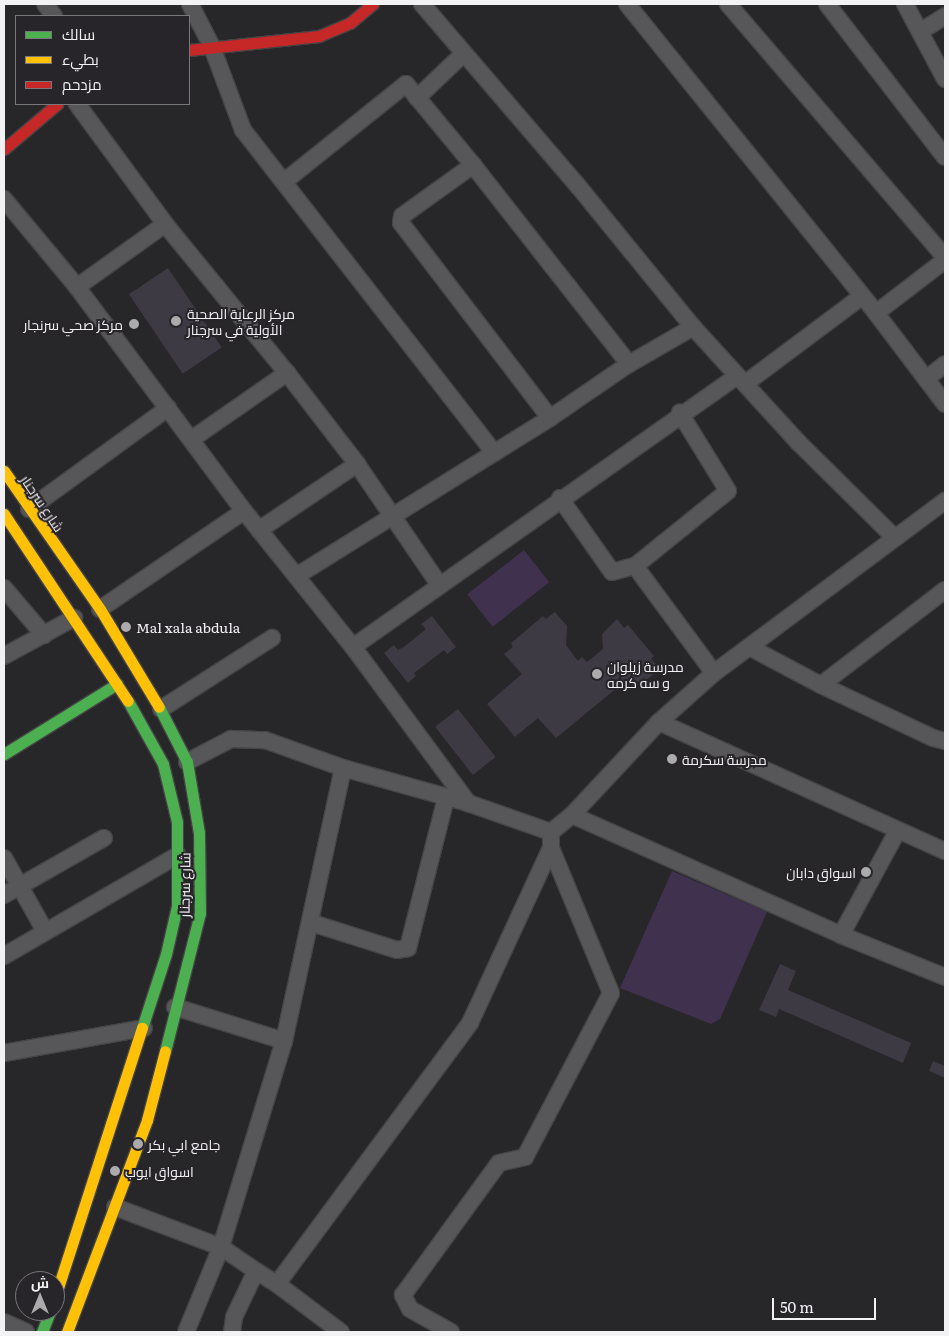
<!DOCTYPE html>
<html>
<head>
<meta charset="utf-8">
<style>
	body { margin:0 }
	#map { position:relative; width:949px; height:1336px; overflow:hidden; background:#272628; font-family:Literata,Cairo,serif }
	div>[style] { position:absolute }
	.green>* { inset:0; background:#40324e; transform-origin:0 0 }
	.building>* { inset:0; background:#3e3a43; transform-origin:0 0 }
	.roads { filter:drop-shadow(1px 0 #454446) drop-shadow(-1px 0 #454446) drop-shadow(0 1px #454446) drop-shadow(0 -1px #454446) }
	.street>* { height:16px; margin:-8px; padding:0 8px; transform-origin:8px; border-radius:8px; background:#575658 }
	.fast>* { height:11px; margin:-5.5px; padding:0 5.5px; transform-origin:5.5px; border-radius:5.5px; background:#4caf50 }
	.slow>* { height:11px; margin:-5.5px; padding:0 5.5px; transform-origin:5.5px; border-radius:5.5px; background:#ffc107 }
	.jam>* { height:11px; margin:-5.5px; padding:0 5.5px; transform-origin:5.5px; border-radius:5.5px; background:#c62828 }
	.dots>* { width:14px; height:14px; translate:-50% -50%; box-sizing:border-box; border:2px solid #272529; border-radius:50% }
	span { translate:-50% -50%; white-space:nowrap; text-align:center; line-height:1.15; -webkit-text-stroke:4px #272529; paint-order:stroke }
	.poi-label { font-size:14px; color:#f2f1f4 }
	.left { translate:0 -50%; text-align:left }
	.right { translate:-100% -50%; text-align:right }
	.street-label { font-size:14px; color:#f2f1f4 }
	.frame { position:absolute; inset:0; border:5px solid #f2f1f4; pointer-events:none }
	.legend { position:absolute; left:15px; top:15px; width:175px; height:90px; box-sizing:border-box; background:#272529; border:1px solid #78777a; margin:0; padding:6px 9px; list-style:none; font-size:15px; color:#f2f1f4 }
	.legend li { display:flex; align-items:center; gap:10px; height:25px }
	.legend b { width:25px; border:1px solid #78777a }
	.north { position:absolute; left:15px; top:1271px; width:50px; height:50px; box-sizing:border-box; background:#272529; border:1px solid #78777a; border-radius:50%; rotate:0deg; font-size:14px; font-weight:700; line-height:20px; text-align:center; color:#f2f1f4 }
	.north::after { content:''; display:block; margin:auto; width:18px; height:22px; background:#abaaad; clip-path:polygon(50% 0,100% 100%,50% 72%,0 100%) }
	.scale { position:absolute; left:772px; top:1298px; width:104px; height:22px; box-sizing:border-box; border:2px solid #f2f1f4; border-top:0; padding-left:6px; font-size:15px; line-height:18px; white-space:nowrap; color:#f2f1f4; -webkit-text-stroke:4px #272529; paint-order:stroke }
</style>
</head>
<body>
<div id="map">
	<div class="green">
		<i style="left:524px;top:550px;width:41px;height:72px;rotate:52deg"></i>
		<i style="clip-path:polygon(672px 871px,767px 912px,720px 1019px,711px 1024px,620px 988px)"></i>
	</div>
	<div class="building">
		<i style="left:168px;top:268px;width:96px;height:47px;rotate:56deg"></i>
		<i style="clip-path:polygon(555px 612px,567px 626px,566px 645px,578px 661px,582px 657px,587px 662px,603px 649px,602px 634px,617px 619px,624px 628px,628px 625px,654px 656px,651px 659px,661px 670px,641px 683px,629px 678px,556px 738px,538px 718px,515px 737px,487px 704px,522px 674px,504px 654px,513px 647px,511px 643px,543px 616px,546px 619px)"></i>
		<i style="clip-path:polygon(432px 616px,456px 647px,447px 654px,444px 650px,414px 673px,416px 676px,408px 683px,384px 653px,394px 645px,398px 650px,405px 646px,426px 629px,421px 624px)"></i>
		<i style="left:458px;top:709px;width:61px;height:29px;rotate:52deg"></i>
		<i style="clip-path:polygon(780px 964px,796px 971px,788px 990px,911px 1043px,903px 1063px,779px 1009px,776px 1017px,759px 1010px)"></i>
		<i style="clip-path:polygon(933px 1061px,945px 1066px,945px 1078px,929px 1071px)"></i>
	</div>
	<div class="roads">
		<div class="street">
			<i style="left:45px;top:4px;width:15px;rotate:53deg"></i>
			<i style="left:190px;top:4px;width:48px;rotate:62.9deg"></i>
			<i style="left:212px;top:47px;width:89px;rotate:69.5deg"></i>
			<i style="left:243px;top:130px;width:409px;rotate:52.1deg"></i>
			<i style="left:422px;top:4px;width:240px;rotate:49.4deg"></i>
			<i style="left:578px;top:186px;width:182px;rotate:50.8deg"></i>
			<i style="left:693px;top:327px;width:157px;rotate:47.6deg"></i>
			<i style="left:799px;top:443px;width:134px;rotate:44.7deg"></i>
			<i style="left:627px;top:4px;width:397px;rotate:51.1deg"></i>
			<i style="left:876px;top:313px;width:114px;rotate:52.8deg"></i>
			<i style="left:728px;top:4px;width:333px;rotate:49.4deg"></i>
			<i style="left:827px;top:4px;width:193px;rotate:52.4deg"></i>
			<i style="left:905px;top:4px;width:85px;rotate:61.9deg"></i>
			<i style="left:921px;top:31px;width:28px;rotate:-32deg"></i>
			<i style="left:417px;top:98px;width:64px;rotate:-43.7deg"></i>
			<i style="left:77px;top:104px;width:149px;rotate:53.7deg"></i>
			<i style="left:165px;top:224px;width:193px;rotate:50.7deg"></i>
			<i style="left:287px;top:373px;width:115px;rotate:52.4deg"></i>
			<i style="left:357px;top:464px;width:145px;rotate:55.7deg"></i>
			<i style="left:473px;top:165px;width:87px;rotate:144.3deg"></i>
			<i style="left:402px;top:216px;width:7px;rotate:98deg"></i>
			<i style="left:401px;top:223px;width:245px;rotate:52.6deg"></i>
			<i style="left:285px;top:181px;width:155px;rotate:-38.7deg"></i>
			<i style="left:406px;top:84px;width:105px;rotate:50.4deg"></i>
			<i style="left:473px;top:165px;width:253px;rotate:51.9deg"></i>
			<i style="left:4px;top:199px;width:114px;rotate:50.3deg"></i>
			<i style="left:77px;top:287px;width:279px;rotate:53.3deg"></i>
			<i style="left:244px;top:511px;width:174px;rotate:51.3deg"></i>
			<i style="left:353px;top:647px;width:194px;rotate:53.6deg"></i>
			<i style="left:77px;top:287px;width:108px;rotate:-35.6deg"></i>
			<i style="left:876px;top:313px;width:87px;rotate:-37.5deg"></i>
			<i style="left:926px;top:379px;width:24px;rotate:-38deg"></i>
			<i style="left:746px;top:383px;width:144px;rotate:-36.8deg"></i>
			<i style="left:192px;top:439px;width:116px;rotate:-34.8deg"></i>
			<i style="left:560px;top:498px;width:90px;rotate:54.9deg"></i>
			<i style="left:612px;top:572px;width:24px;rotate:-15deg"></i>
			<i style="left:635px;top:566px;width:119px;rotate:-38.9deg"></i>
			<i style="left:728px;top:491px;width:92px;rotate:-121.6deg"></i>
			<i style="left:29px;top:509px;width:172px;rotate:-36deg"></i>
			<i style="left:259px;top:530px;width:118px;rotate:-34deg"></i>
			<i style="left:635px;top:566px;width:133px;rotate:53.6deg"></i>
			<i style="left:298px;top:575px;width:297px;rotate:-31.9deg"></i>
			<i style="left:550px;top:418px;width:96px;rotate:-34.4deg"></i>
			<i style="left:629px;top:364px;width:74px;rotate:-30deg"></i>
			<i style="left:4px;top:588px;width:62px;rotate:49.6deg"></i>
			<i style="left:100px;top:609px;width:174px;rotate:-34.2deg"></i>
			<i style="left:353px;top:647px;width:470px;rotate:-35.2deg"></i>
			<i style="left:751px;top:648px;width:79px;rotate:27.9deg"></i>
			<i style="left:821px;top:685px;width:124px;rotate:25.3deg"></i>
			<i style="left:933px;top:738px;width:12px;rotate:14deg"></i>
			<i style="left:4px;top:656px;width:80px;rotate:-28.5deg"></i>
			<i style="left:821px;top:685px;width:156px;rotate:-37.5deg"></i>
			<i style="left:161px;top:709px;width:132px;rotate:-32.6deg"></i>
			<i style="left:659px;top:722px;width:314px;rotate:24.3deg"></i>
			<i style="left:187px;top:762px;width:50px;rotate:-27.6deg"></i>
			<i style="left:231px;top:739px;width:34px;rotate:2deg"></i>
			<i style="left:265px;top:740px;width:83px;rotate:19.7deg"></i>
			<i style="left:343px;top:768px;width:130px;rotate:15.6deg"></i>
			<i style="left:468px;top:803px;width:88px;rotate:19.3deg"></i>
			<i style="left:572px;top:815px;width:295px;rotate:24deg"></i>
			<i style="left:841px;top:935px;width:112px;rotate:22deg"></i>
			<i style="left:551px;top:832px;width:27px;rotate:-39deg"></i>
			<i style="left:572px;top:815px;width:127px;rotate:-46.9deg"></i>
			<i style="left:659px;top:722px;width:74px;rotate:-41.7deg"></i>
			<i style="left:714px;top:673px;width:288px;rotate:-36.7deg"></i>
			<i style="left:4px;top:858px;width:84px;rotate:60.7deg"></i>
			<i style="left:4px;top:895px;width:115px;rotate:-29.7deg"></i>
			<i style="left:312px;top:923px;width:89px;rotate:17.6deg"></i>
			<i style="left:397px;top:950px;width:11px;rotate:-10deg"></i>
			<i style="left:408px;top:948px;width:155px;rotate:-75.8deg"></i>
			<i style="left:841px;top:935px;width:119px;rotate:-61.5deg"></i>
			<i style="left:4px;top:956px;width:201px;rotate:-30.1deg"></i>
			<i style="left:175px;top:1007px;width:114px;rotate:17.3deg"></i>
			<i style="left:4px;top:1053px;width:142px;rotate:-10.1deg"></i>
			<i style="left:115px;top:1207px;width:113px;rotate:20.7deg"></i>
			<i style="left:221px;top:1247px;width:42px;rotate:34.4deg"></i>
			<i style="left:277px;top:1284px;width:80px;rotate:36.9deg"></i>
			<i style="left:4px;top:1322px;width:24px;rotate:24deg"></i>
			<i style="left:186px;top:1332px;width:92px;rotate:-67.6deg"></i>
			<i style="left:221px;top:1247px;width:215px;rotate:-73deg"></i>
			<i style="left:284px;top:1041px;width:279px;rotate:-77.8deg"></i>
			<i style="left:232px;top:1332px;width:15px;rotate:-82deg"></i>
			<i style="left:234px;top:1317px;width:51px;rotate:-64.4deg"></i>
			<i style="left:256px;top:1271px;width:25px;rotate:32deg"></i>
			<i style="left:277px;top:1284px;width:325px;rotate:-53.5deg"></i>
			<i style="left:470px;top:1023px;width:193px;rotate:-65.2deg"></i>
			<i style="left:551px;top:848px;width:16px;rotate:-90deg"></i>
			<i style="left:451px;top:1332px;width:47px;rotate:-150.7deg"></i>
			<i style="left:410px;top:1309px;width:16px;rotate:-117deg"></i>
			<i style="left:403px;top:1295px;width:163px;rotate:-54deg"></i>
			<i style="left:499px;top:1163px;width:27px;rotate:-13deg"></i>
			<i style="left:525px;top:1157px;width:185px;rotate:-62.3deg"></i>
			<i style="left:611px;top:993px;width:157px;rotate:-112.5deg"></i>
		</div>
		<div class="fast">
			<i style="left:128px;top:701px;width:72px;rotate:60.9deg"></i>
			<i style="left:163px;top:764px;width:60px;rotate:76.4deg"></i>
			<i style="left:177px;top:822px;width:84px;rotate:90deg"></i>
			<i style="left:177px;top:906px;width:49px;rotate:102.9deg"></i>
			<i style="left:166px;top:954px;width:78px;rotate:108deg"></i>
			<i style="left:159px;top:707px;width:62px;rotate:63deg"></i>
			<i style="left:187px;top:762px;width:72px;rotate:80.4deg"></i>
			<i style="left:199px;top:833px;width:80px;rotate:89.3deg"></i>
			<i style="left:200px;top:913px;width:142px;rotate:104.2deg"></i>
			<i style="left:4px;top:754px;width:133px;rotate:-31.8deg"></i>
			<i style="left:42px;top:1332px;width:22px;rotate:-69deg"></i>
		</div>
		<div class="slow">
			<i style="left:4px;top:471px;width:168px;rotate:55.2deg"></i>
			<i style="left:100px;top:609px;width:114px;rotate:59deg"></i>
			<i style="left:4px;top:514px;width:224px;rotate:56.5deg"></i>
			<i style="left:55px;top:1297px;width:283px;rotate:-72.1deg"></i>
			<i style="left:67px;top:1332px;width:227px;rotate:-69.3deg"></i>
			<i style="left:147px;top:1120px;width:71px;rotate:-75.4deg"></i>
		</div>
		<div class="jam">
			<i style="left:189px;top:50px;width:131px;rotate:-6.1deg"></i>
			<i style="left:319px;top:36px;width:34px;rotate:-23deg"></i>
			<i style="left:350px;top:23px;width:30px;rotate:-40deg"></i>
			<i style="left:4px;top:149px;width:70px;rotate:-40.3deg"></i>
		</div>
	</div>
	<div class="dots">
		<i style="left:176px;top:321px;background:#abaaad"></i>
		<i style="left:134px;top:324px;background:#abaaad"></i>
		<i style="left:126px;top:627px;background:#abaaad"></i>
		<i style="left:597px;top:674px;background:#abaaad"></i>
		<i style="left:672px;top:759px;background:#abaaad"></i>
		<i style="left:866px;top:872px;background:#abaaad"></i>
		<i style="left:138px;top:1144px;background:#abaaad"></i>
		<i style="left:115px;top:1171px;background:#abaaad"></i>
	</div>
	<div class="poi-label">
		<span class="left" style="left:187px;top:321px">مركز الرعاية الصحية<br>الأولية في سرجنار</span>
		<span class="right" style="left:123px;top:324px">مركز صحي سرنجار</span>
		<span class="left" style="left:136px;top:627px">Mal xala abdula</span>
		<span class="left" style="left:607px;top:674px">مدرسة زيلوان<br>و سه كرمه</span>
		<span class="left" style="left:682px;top:759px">مدرسة سكرمة</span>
		<span class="right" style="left:856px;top:872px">اسواق دابان</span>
		<span class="left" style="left:148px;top:1144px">جامع ابي بكر</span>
		<span class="left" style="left:125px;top:1171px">اسواق ايوب</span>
	</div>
	<div class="street-label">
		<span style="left:43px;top:503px;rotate:56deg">شارع سرجنار</span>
		<span style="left:184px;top:885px;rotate:-89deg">شارع سرجنار</span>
	</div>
	<div class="frame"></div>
	<ul class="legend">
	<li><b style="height:6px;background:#4caf50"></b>سالك</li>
	<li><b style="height:6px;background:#ffc107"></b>بطيء</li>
	<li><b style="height:6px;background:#c62828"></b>مزدحم</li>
	</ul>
	<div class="north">ش</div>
	<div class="scale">50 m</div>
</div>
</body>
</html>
